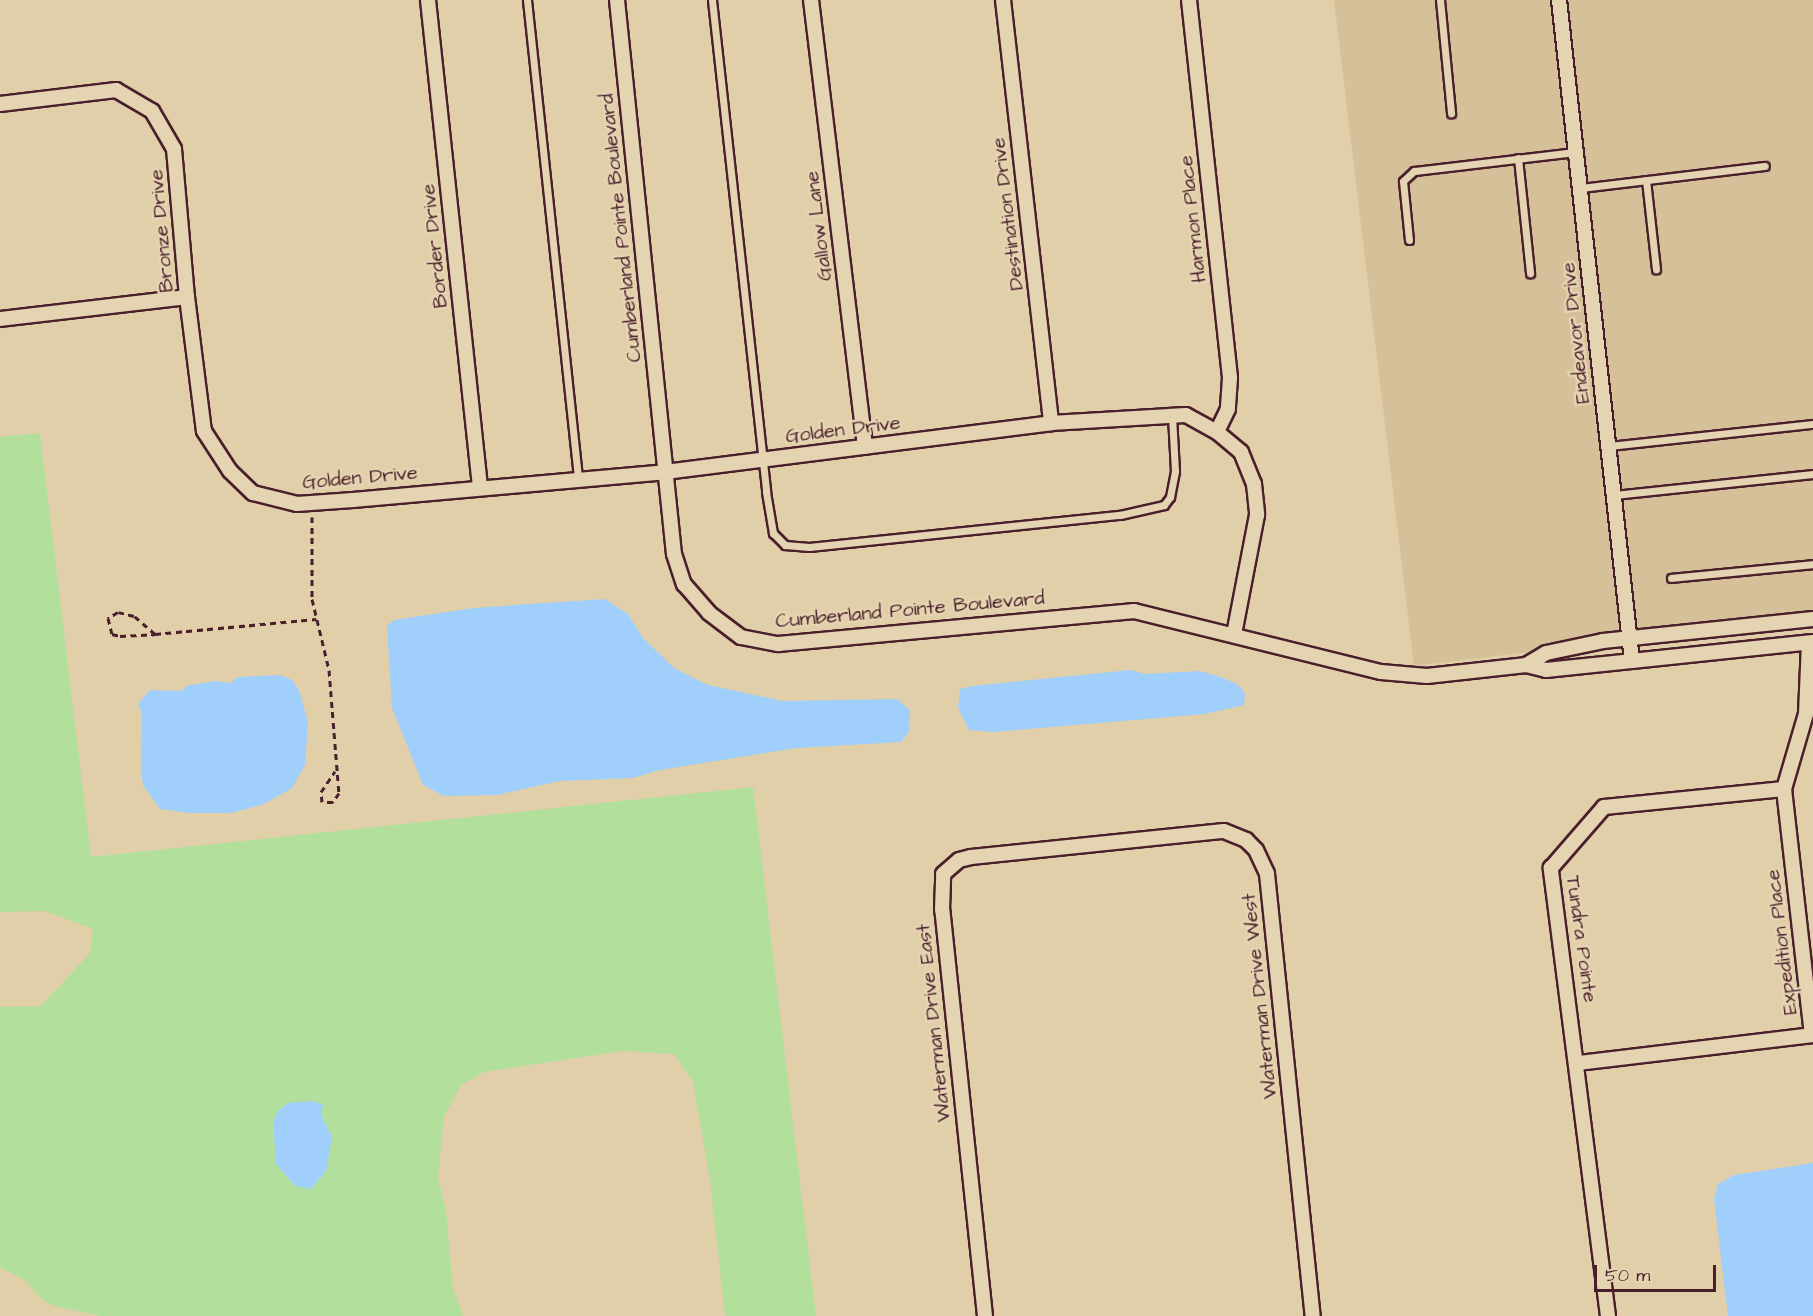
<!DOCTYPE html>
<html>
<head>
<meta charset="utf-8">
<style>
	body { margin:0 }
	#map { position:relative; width:1813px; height:1316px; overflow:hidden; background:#e1cfa9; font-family:"Architects Daughter",sans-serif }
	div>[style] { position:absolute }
	.built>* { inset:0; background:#d5c09a }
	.green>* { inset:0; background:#b3df9d }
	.water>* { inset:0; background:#a0cffb }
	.path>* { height:3px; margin-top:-1.5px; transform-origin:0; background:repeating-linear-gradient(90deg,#4a1f2b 0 6px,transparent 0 10.5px) }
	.roads { filter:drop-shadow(2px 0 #4a1f2b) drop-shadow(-2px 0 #4a1f2b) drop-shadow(0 2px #4a1f2b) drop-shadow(0 -2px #4a1f2b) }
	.lane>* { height:7px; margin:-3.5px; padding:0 3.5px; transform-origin:3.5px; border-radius:3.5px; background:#e5d4b1 }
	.street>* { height:14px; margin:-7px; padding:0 7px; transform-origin:7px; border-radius:7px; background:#e5d4b1 }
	span { translate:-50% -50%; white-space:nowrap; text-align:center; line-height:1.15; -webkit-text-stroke:5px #e5d4b1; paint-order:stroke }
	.street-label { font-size:20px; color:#4a1f2b }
	.scale { position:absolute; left:1594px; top:1265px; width:122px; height:27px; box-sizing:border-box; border:3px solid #4a1f2b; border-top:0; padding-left:8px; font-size:18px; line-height:21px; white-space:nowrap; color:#4a1f2b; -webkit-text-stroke:4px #e5d4b1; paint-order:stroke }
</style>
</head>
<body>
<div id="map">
	<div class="built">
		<i style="clip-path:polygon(1334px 0,1813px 0,1813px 618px,1414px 666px)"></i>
	</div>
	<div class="green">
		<i style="clip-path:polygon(40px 433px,91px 857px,753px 787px,816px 1316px,725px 1316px,710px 1180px,693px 1082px,674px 1054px,623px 1051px,484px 1072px,461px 1085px,444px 1117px,438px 1178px,446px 1210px,453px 1288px,463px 1316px,100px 1316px,54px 1306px,41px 1299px,25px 1280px,0 1268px,0 1007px,41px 1006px,90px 953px,93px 929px,45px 911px,0 912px,0 437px)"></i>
	</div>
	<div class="water">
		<i style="clip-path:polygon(605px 599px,628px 614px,643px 638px,674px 668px,708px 685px,783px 701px,897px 699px,910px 710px,909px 732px,901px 742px,796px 748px,660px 770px,633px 778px,559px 781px,497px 795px,444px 796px,423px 785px,392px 708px,387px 626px,394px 620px,473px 608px)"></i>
		<i style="clip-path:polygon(1131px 670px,1145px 674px,1200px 671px,1223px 678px,1237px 684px,1245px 693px,1244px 705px,1205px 714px,994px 732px,969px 730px,958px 708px,960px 689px,972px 686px)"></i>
		<i style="clip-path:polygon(280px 675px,292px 680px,299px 690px,308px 723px,305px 765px,292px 788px,264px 804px,231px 813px,189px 813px,160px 809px,143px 785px,141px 771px,142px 713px,138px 704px,150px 690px,182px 691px,186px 686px,215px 681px,231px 683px,237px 677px)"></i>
		<i style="clip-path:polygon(310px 1101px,323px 1104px,321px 1115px,332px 1137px,326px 1171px,311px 1189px,295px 1186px,276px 1164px,273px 1122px,278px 1111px,288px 1103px)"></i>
		<i style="clip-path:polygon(1813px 1163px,1813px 1316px,1728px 1316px,1714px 1199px,1718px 1184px,1734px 1175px)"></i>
	</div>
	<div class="path">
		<i style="left:312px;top:517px;width:82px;rotate:90deg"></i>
		<i style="left:312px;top:599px;width:73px;rotate:76.5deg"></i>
		<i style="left:329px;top:670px;width:123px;rotate:85.4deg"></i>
		<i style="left:339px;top:793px;width:11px;rotate:124deg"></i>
		<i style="left:333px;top:802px;width:11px;rotate:180deg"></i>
		<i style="left:322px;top:802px;width:10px;rotate:-96deg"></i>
		<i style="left:321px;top:792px;width:25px;rotate:-56deg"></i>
		<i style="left:155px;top:634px;width:28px;rotate:-139deg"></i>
		<i style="left:134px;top:616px;width:16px;rotate:-166deg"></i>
		<i style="left:118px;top:612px;width:12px;rotate:149deg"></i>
		<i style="left:108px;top:618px;width:16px;rotate:76deg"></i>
		<i style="left:112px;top:634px;width:8px;rotate:14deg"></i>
		<i style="left:120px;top:636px;width:35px;rotate:-3deg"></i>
		<i style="left:155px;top:634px;width:162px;rotate:-5.3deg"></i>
	</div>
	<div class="roads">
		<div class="lane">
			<i style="left:527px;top:0;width:482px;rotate:83.9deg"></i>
			<i style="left:712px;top:0;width:495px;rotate:83.7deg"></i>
			<i style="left:766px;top:492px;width:42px;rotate:80.3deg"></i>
			<i style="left:773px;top:533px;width:17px;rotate:45deg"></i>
			<i style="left:785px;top:545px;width:24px;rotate:5deg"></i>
			<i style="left:809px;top:547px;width:313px;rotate:-5.9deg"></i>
			<i style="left:1120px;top:515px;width:45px;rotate:-12.8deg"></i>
			<i style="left:1164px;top:505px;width:10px;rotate:-53deg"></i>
			<i style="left:1170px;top:497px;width:26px;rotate:-79deg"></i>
			<i style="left:1175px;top:471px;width:55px;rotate:-93.1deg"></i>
			<i style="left:1440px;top:0;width:114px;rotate:84.4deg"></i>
			<i style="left:1518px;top:158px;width:116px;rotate:84deg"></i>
			<i style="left:1646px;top:180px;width:90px;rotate:83.6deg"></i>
			<i style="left:1580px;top:188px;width:186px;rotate:-6.8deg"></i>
			<i style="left:1409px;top:240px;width:59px;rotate:-95.8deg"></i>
			<i style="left:1403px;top:181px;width:15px;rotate:-42deg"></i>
			<i style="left:1414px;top:171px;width:163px;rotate:-6.7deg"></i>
			<i style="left:1609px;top:446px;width:205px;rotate:-6.2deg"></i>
			<i style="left:1614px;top:495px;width:200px;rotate:-6deg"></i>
			<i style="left:1671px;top:578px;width:143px;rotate:-5.6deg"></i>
		</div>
		<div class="street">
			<i style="left:428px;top:0;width:490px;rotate:83.9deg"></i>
			<i style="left:617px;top:0;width:557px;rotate:84.13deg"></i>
			<i style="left:674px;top:554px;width:32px;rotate:72deg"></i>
			<i style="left:684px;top:584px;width:38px;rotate:49deg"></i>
			<i style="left:709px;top:613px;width:40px;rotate:37deg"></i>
			<i style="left:741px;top:637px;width:38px;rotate:11deg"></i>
			<i style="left:778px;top:644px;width:358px;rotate:-5.3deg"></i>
			<i style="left:1134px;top:611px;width:254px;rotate:13.9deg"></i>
			<i style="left:1381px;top:672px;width:46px;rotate:5deg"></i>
			<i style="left:1427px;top:676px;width:100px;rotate:-6.3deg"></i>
			<i style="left:1526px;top:665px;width:21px;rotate:14deg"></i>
			<i style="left:1546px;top:670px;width:268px;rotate:-6deg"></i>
			<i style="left:811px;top:0;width:450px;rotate:83.1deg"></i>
			<i style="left:1003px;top:0;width:426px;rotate:83.5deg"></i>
			<i style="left:1189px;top:0;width:380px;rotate:83.8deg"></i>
			<i style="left:1230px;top:378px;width:31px;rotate:94deg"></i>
			<i style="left:1228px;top:409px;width:25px;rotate:116deg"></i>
			<i style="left:1559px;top:0;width:665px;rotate:83.7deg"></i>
			<i style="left:0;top:104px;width:117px;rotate:-6.9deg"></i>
			<i style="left:116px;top:90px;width:42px;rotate:30.3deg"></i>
			<i style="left:152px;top:111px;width:44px;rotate:59.9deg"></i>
			<i style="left:174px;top:149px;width:149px;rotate:85deg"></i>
			<i style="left:187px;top:297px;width:135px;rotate:82.8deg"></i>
			<i style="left:204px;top:431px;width:48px;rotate:57deg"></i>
			<i style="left:230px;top:471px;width:32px;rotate:44deg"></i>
			<i style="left:253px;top:493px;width:45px;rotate:14deg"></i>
			<i style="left:297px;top:504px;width:56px;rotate:-4.1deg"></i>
			<i style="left:353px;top:500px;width:313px;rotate:-5.1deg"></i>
			<i style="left:665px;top:472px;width:389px;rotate:-7.2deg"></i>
			<i style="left:1051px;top:423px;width:135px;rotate:-3.4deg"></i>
			<i style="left:1186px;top:415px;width:35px;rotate:29deg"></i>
			<i style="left:1217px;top:432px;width:31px;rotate:40deg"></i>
			<i style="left:1241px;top:452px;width:35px;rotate:68deg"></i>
			<i style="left:1254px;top:484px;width:31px;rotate:84deg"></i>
			<i style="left:1257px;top:515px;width:122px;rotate:100.9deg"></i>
			<i style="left:0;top:319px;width:188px;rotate:-6.7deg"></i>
			<i style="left:1526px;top:665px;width:23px;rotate:-31deg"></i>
			<i style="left:1546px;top:653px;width:58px;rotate:-11.9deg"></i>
			<i style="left:1603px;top:641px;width:211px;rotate:-6deg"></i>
			<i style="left:1578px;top:1063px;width:236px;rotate:-6.8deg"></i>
			<i style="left:1812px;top:1035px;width:248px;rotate:-96.5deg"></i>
			<i style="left:985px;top:1316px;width:408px;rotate:-96deg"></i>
			<i style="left:942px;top:910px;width:36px;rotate:-88deg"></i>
			<i style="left:943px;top:874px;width:21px;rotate:-41deg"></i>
			<i style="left:959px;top:860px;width:12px;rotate:-14deg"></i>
			<i style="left:971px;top:857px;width:254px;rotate:-5.9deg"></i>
			<i style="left:1224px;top:831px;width:24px;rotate:22deg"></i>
			<i style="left:1246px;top:840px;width:14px;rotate:45deg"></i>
			<i style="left:1256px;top:850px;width:26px;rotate:65deg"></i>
			<i style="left:1267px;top:874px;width:444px;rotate:84.1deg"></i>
			<i style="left:1608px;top:1316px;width:452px;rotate:-97.3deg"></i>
			<i style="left:1551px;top:868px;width:81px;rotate:-49deg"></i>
			<i style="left:1604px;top:807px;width:181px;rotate:-5.7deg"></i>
			<i style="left:1784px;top:789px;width:78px;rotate:-73.7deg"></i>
			<i style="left:1806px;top:714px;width:71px;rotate:-87.6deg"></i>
		</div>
	</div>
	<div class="street-label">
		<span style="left:1008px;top:214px;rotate:-97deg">Destination Drive</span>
		<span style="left:1193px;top:219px;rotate:-96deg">Harmon Place</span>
		<span style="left:819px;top:226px;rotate:-97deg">Gallow Lane</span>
		<span style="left:621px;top:228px;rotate:-96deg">Cumberland Pointe Boulevard</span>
		<span style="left:162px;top:231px;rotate:-95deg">Bronze Drive</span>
		<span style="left:435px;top:246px;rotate:-96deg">Border Drive</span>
		<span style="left:1576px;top:333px;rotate:-96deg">Endeavor Drive</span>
		<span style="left:843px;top:430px;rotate:-7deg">Golden Drive</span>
		<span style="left:360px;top:478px;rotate:-5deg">Golden Drive</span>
		<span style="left:910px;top:610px;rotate:-5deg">Cumberland Pointe Boulevard</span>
		<span style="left:1581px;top:939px;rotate:82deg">Tundra Pointe</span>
		<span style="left:1782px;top:942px;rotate:-97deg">Expedition Place</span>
		<span style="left:1260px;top:996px;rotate:-96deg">Waterman Drive West</span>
		<span style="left:934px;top:1023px;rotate:-96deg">Waterman Drive East</span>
	</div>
	<div class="scale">50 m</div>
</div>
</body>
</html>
